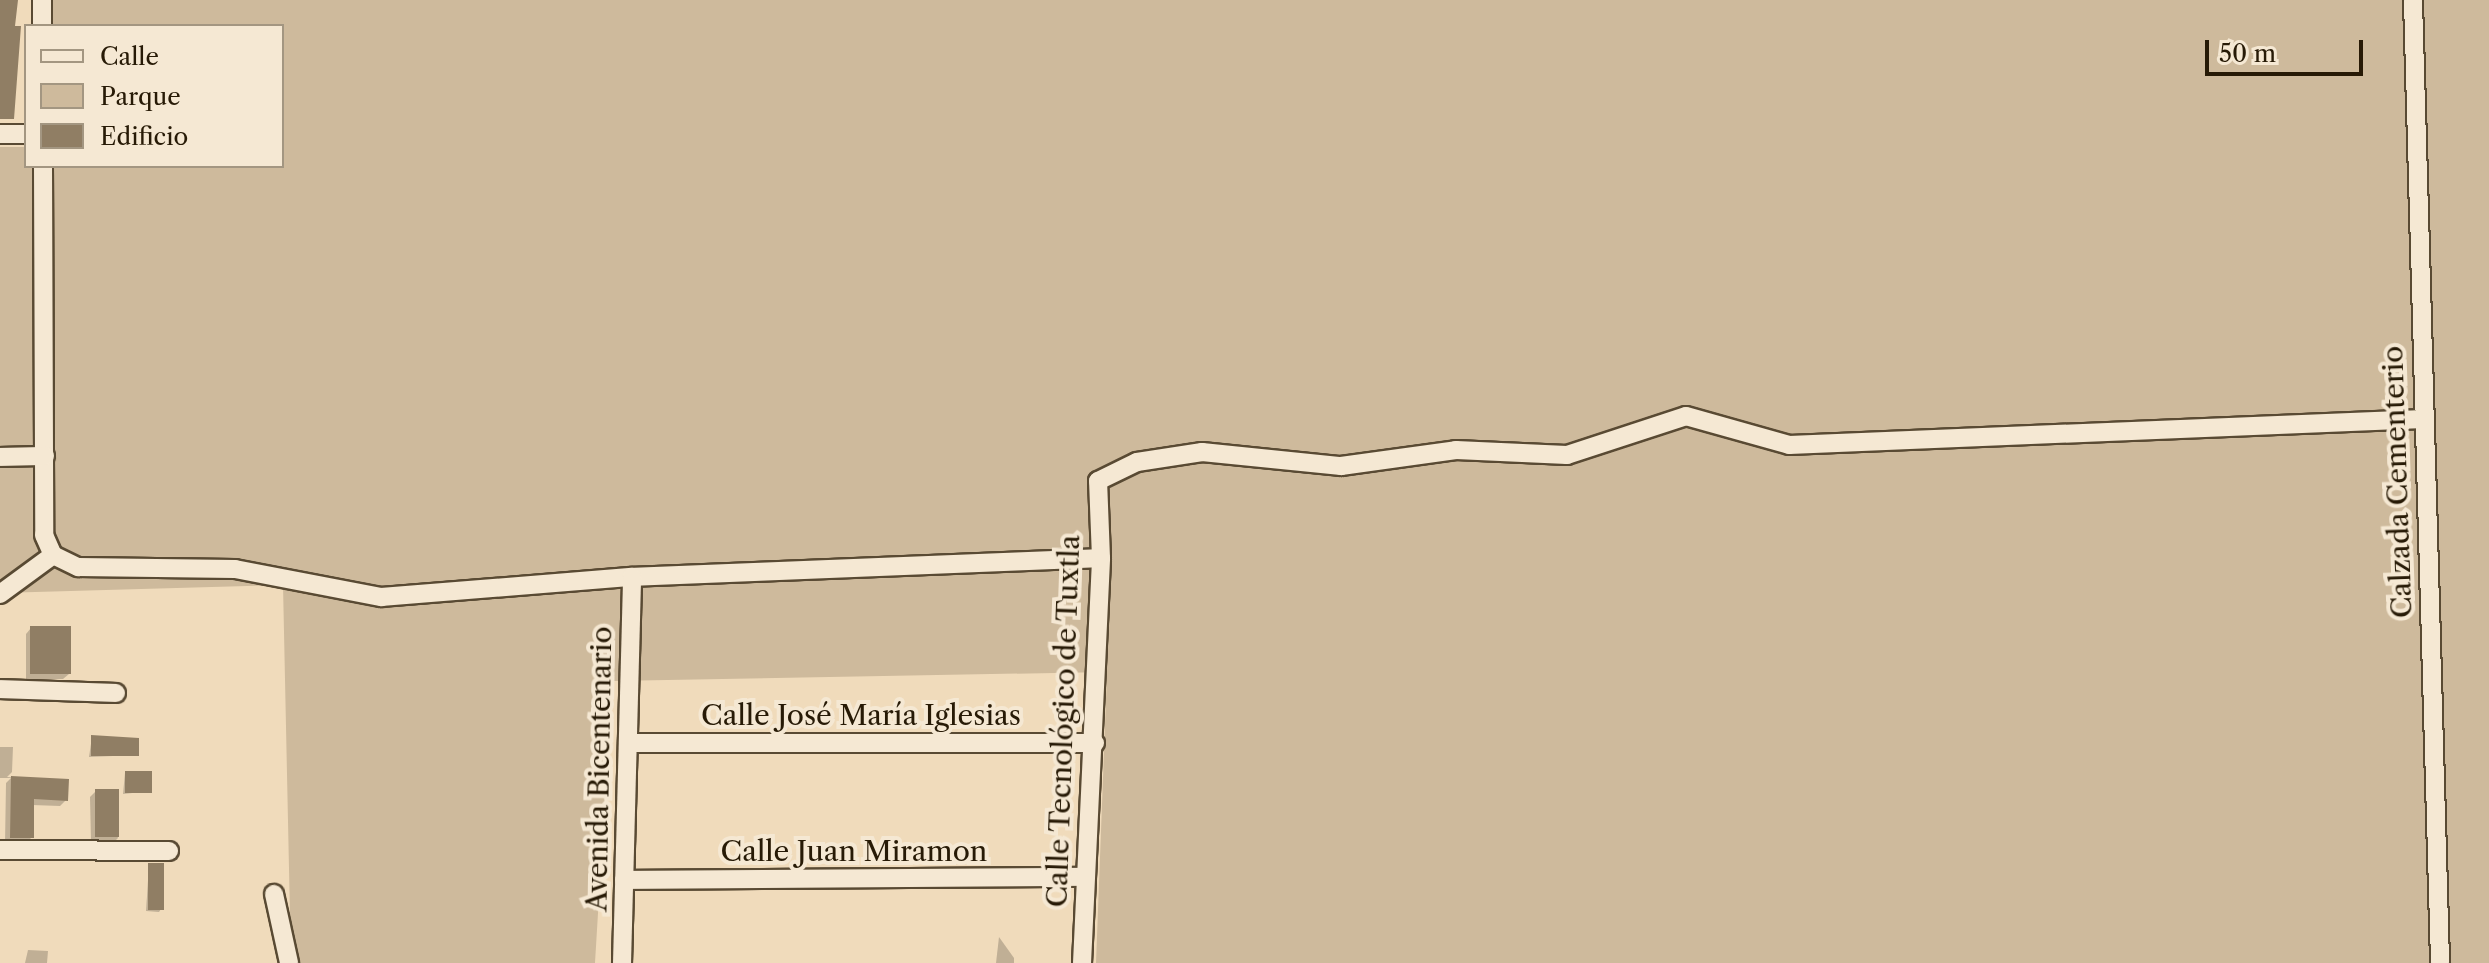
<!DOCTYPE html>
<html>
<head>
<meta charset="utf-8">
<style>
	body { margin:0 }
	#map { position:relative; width:2489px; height:963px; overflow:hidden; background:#f0dbbb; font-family:"Libre Caslon Text",serif }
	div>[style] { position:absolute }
	.green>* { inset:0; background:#ceba9c }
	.shadow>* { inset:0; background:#0003 }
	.building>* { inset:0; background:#907e64; transform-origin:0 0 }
	.roads { filter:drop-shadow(2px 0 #594a33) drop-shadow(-2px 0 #594a33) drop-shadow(0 2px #594a33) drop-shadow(0 -2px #594a33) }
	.street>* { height:18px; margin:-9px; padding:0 9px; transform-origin:9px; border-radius:9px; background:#f5e8d3 }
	span { translate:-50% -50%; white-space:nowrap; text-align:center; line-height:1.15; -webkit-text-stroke:8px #f5e8d3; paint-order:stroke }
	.street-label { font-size:28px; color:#271a06 }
	.legend { position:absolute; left:24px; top:24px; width:260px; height:144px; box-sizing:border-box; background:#f5e8d3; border:2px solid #a39681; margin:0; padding:10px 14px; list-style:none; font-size:24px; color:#271a06 }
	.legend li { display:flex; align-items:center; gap:16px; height:40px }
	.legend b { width:40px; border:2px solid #a39681 }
	.scale { position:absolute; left:2205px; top:40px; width:158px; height:36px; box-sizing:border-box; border:4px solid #271a06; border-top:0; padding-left:10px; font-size:24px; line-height:28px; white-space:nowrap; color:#271a06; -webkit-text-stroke:6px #f5e8d3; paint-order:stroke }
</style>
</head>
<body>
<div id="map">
	<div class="green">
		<i style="clip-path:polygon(52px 0,2489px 0,2489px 963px,1096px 963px,1107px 672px,612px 681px,595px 963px,291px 963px,283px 585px,0 593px,0 147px,26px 147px,26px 166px,282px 166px,282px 26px,52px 26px)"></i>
	</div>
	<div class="shadow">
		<i style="clip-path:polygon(31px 628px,69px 674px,63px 679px,26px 679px,26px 634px)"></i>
		<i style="clip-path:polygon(92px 737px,137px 755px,89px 757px)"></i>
		<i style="clip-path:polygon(0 747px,13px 747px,12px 772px,7px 777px,67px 781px,66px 800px,60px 806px,32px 805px,32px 837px,26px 843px,5px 843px,6px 783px,11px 778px,0 778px)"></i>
		<i style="clip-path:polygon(125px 773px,151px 791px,123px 794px)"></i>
		<i style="clip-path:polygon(96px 791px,118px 838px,112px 844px,91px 842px,90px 797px)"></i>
		<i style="clip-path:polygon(149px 865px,161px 909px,159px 912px,146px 911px)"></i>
		<i style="clip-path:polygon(999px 937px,1014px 958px,1014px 963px,996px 963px)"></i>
		<i style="clip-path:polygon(28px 950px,48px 951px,47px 963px,25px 963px)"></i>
	</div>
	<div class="building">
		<i style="clip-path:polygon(0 0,18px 0,15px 26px,21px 26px,14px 119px,0 119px)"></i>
		<i style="left:30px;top:626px;width:41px;height:48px"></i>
		<i style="clip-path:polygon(91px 735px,139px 738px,139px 756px,91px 756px)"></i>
		<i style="left:125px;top:771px;width:27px;height:22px"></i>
		<i style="clip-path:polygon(11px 776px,69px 779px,68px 801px,34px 799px,34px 838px,10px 838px)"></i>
		<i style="left:95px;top:789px;width:24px;height:48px"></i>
		<i style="left:148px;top:863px;width:16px;height:47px"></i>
	</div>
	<div class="roads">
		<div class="street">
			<i style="left:42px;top:0;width:26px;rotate:90deg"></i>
			<i style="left:2413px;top:0;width:963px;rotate:88.39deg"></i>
			<i style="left:0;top:134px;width:26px"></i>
			<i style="left:43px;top:166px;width:369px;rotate:89.8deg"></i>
			<i style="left:44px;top:535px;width:22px;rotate:66deg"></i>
			<i style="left:0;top:457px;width:45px;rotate:-1.3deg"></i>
			<i style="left:53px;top:555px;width:28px;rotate:26deg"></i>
			<i style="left:78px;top:567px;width:157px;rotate:0.7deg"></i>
			<i style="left:235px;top:569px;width:149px;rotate:10.9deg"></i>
			<i style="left:381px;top:597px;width:252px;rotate:-4.6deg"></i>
			<i style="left:632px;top:577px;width:469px;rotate:-2.3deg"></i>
			<i style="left:0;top:594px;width:66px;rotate:-36.3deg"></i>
			<i style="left:0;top:689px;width:116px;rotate:2deg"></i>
			<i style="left:628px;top:743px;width:467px"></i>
			<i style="left:0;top:850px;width:169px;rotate:0.3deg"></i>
			<i style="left:624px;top:880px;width:460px;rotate:-0.4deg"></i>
			<i style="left:274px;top:894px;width:71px;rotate:77.7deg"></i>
			<i style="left:622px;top:963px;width:386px;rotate:-88.5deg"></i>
			<i style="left:1082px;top:963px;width:405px;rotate:-87.3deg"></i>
			<i style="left:1101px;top:558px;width:77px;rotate:-92.2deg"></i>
			<i style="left:1098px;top:481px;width:43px;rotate:-26deg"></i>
			<i style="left:1137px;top:462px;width:66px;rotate:-8.7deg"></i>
			<i style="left:1202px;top:452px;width:140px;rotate:5.8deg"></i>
			<i style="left:1341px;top:466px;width:116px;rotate:-7.9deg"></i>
			<i style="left:1456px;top:450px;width:111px;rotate:2.6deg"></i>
			<i style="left:1567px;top:455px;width:125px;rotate:-18.1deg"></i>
			<i style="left:1686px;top:416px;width:107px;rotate:15.7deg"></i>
			<i style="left:1789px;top:445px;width:635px;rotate:-2.35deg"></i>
		</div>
	</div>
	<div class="street-label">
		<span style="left:2397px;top:482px;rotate:-92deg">Calzada Cementerio</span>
		<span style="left:861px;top:715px">Calle José María Iglesias</span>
		<span style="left:1063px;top:721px;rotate:-88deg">Calle Tecnológico de Tuxtla</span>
		<span style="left:599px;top:769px;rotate:-89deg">Avenida Bicentenario</span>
		<span style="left:854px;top:851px">Calle Juan Miramon</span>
	</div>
	<ul class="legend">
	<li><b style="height:10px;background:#f5e8d3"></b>Calle</li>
	<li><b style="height:22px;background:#ceba9c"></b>Parque</li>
	<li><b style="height:22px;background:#907e64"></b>Edificio</li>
	</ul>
	<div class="scale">50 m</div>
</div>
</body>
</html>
